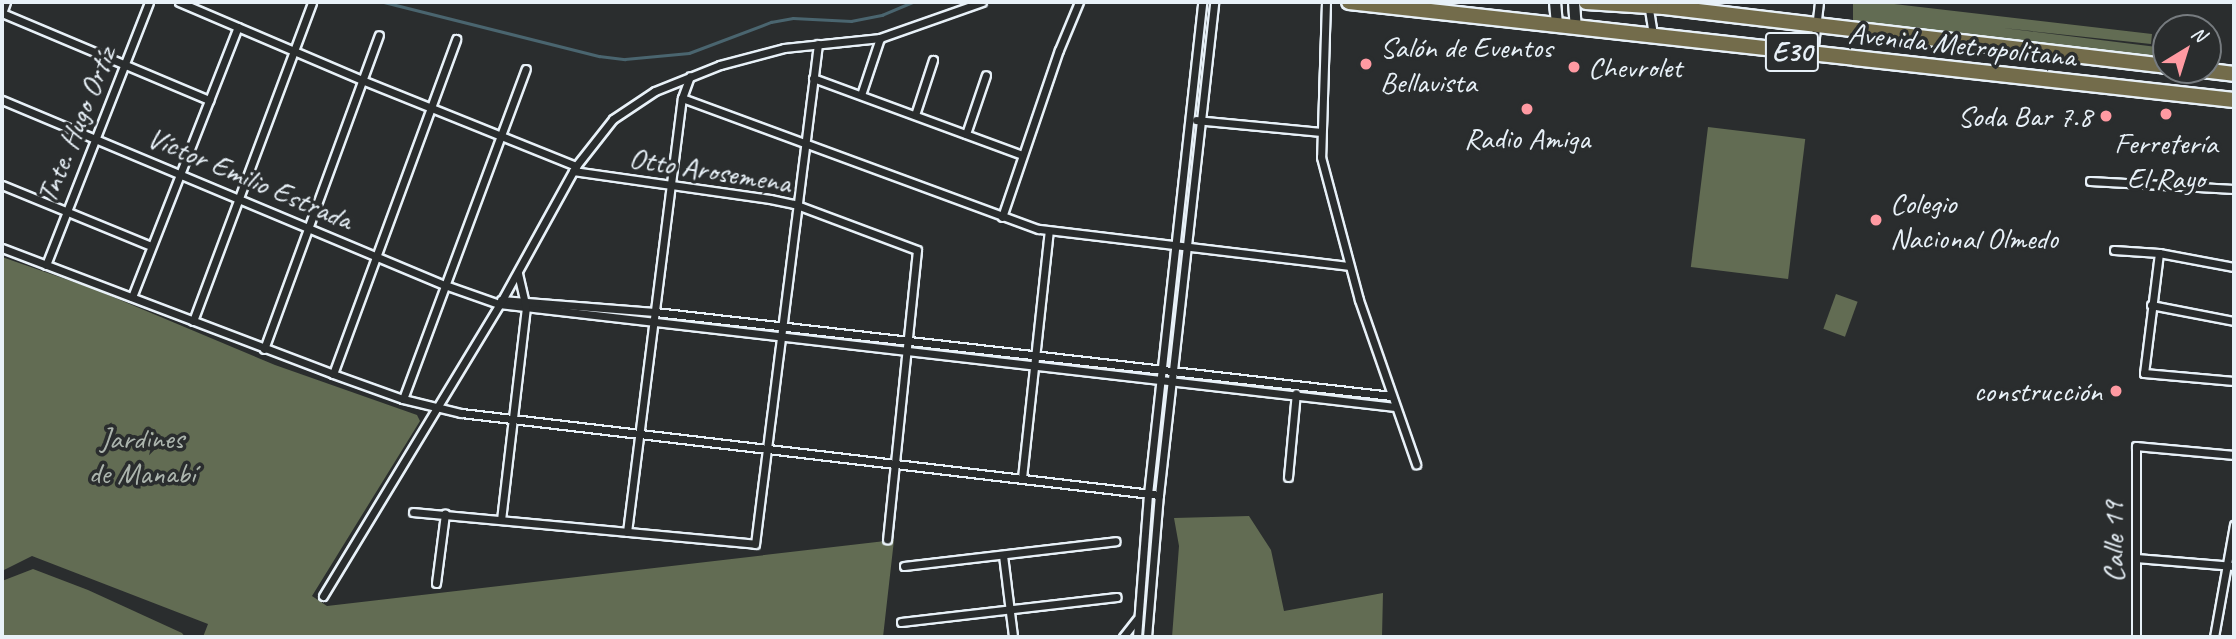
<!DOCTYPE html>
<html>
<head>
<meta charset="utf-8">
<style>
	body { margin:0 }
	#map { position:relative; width:2236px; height:639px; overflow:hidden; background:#2a2d2e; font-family:Caveat,sans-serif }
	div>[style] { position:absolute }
	.green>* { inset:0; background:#626c53; transform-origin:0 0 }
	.stream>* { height:2.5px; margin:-1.25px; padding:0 1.25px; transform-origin:1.25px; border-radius:1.25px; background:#4a656f }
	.roads { filter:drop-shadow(2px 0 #e8f1f8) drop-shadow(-2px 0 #e8f1f8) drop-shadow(0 2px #e8f1f8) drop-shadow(0 -2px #e8f1f8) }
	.street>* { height:7px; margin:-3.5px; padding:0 3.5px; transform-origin:3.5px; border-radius:3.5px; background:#2a2d2e }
	.secondary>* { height:10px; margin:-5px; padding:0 5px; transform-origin:5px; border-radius:5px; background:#2a2d2e }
	.highway>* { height:14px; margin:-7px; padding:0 7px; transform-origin:7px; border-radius:7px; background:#736c4b }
	.dots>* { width:19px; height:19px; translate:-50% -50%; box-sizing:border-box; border:4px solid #2a2d2e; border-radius:50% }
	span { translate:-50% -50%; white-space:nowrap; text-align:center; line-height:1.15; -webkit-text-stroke:7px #2a2d2e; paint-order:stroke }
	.shield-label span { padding:2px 5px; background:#2a2d2e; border:2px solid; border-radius:5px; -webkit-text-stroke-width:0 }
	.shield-label { font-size:28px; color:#e8f1f8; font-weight:700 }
	.street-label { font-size:30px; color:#e8f1f8 }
	.poi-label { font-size:30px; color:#e8f1f8 }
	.left { translate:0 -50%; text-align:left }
	.right { translate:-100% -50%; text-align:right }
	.park-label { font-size:30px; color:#acb5ae }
	.frame { position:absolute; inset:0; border:4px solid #e8f1f8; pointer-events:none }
	.north { position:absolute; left:2152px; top:14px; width:70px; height:70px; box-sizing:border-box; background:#2a2d2e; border:2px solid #767b7f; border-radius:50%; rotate:38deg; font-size:19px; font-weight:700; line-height:28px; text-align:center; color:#e8f1f8 }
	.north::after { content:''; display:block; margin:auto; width:24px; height:32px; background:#ff9aa2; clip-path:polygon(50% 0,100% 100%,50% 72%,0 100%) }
</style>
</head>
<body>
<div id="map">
	<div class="green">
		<i style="clip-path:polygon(1853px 2px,1877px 2px,2152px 34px,2151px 44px,2003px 28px,2165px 48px,2164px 59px,1853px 23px)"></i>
		<i style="left:1708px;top:127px;width:98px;height:141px;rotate:7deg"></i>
		<i style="clip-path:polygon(2px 257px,94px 289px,275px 365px,417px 415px,420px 421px,312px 596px,327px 606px,894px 540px,883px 637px,203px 637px,208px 624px,32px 556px,2px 571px)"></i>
		<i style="left:1836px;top:294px;width:23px;height:37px;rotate:20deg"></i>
		<i style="clip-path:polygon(1249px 516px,1271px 550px,1284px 611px,1383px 593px,1382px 637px,1172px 637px,1179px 546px,1174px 518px)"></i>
		<i style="clip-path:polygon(33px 569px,88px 590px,182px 633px,185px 637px,2px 637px,2px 581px)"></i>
	</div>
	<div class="stream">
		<i style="left:384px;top:2px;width:222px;rotate:14.1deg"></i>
		<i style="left:599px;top:56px;width:26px;rotate:7deg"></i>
		<i style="left:625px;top:59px;width:64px;rotate:-5.4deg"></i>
		<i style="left:689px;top:53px;width:88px;rotate:-20.7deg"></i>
		<i style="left:771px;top:22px;width:22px;rotate:-10deg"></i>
		<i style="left:793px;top:18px;width:58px;rotate:3deg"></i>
		<i style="left:851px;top:21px;width:32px;rotate:-11deg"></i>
		<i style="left:882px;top:15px;width:34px;rotate:-23deg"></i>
	</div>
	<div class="roads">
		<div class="street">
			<i style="left:6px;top:2px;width:12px;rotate:110deg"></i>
			<i style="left:2px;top:13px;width:225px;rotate:22.8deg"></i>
			<i style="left:179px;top:2px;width:199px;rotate:23.1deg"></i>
			<i style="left:362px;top:80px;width:231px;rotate:21.9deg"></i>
			<i style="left:1326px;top:2px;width:155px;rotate:91.8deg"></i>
			<i style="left:1321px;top:157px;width:148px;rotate:75.1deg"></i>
			<i style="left:1359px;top:300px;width:174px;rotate:70.8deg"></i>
			<i style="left:1648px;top:3px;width:33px;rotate:81deg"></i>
			<i style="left:1813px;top:54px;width:52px;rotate:-83.4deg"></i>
			<i style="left:813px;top:78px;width:223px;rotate:20.2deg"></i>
			<i style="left:861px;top:95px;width:60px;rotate:-71.6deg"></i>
			<i style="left:682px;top:98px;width:380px;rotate:20.2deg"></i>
			<i style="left:1039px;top:229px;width:312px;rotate:6.8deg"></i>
			<i style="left:2px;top:100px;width:480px;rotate:22.7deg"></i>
			<i style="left:445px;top:285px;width:57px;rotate:19.4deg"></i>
			<i style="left:499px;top:304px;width:902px;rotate:6.56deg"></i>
			<i style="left:915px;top:115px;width:58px;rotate:-71.9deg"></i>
			<i style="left:1196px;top:120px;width:125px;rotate:5.5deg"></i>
			<i style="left:966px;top:134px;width:62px;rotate:-71.3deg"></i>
			<i style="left:573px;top:171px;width:199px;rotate:8.1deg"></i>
			<i style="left:770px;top:199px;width:25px;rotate:12deg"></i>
			<i style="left:794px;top:204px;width:131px;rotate:20.5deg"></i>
			<i style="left:917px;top:250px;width:291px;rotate:95.9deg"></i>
			<i style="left:2090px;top:181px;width:144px;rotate:3.2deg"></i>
			<i style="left:2px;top:185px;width:161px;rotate:22.3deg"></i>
			<i style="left:1002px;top:217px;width:176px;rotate:-71.2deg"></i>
			<i style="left:1059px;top:50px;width:52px;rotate:-67.4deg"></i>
			<i style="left:2px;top:248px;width:354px;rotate:20.8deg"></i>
			<i style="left:333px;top:374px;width:74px;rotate:19.7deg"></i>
			<i style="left:403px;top:399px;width:60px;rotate:13.6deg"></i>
			<i style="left:461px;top:413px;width:703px;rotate:6.7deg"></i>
			<i style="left:2114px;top:250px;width:45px;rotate:3.8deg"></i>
			<i style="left:2159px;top:253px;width:76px;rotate:10.6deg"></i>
			<i style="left:2159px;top:253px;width:121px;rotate:97.1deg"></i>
			<i style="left:2144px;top:373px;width:90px;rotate:5.1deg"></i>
			<i style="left:46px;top:265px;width:282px;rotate:-68.6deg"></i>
			<i style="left:132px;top:297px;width:290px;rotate:-68.6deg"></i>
			<i style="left:501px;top:300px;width:154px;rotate:4.5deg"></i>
			<i style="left:655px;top:312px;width:741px;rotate:6.51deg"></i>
			<i style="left:2151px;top:305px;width:85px;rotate:10.9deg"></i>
			<i style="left:193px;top:321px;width:340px;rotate:-69.5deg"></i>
			<i style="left:264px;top:349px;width:334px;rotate:-69.9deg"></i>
			<i style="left:333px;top:374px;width:357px;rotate:-69.8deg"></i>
			<i style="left:403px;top:399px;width:352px;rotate:-69.6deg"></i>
			<i style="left:1288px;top:477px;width:84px;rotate:-84.6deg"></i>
			<i style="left:1022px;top:478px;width:248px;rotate:-83.8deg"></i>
			<i style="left:413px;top:512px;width:343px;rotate:5.3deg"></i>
			<i style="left:755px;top:544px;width:504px;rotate:-82.82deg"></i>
			<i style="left:501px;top:520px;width:213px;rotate:-83.3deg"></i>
			<i style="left:526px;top:308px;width:36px;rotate:-103deg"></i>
			<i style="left:627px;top:532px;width:437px;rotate:-82.8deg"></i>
			<i style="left:682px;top:98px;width:23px;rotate:-70deg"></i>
			<i style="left:1003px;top:555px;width:83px;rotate:83deg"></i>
			<i style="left:2136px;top:558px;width:98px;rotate:4.7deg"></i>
			<i style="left:904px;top:566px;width:213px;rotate:-6.7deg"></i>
			<i style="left:436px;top:583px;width:70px;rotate:-82.6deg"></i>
			<i style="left:323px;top:596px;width:346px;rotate:-58.8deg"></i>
			<i style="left:502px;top:300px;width:153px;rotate:-61.1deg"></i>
			<i style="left:576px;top:166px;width:60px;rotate:-51.8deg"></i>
			<i style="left:613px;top:119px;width:50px;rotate:-33.7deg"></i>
			<i style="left:655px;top:91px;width:70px;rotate:-21.8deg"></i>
			<i style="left:720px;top:65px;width:66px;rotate:-14.9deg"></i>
			<i style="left:784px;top:48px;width:97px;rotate:-5.9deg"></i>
			<i style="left:880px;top:38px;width:108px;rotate:-19.4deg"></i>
			<i style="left:901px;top:622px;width:217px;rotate:-6.6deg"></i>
			<i style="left:1123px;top:637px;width:23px;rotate:-52deg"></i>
			<i style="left:1137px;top:637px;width:143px;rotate:-85.6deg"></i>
			<i style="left:1148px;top:494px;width:495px;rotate:-83.7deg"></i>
			<i style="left:1147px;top:637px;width:143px;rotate:-85.2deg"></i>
			<i style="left:1159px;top:495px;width:496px;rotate:-83.6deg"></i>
			<i style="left:2136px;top:637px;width:191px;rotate:-90deg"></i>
			<i style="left:2136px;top:446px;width:98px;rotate:5.2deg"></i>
			<i style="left:2214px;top:637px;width:114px;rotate:-79.9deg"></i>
		</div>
		<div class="secondary">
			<i style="left:1555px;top:2px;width:23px;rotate:85deg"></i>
			<i style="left:1574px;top:2px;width:26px;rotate:86deg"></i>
		</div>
		<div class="highway">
			<i style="left:1349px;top:2px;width:890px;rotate:6.32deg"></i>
			<i style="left:1586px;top:2px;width:78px;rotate:3.7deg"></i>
			<i style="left:1664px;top:7px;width:505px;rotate:6.7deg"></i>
			<i style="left:2202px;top:70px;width:32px;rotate:7deg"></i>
		</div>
	</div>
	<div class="dots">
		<i style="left:1366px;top:64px;background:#ff9aa2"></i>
		<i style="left:1574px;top:67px;background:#ff9aa2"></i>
		<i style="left:1527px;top:109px;background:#ff9aa2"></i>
		<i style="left:2166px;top:114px;background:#ff9aa2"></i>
		<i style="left:2106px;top:116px;background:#ff9aa2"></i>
		<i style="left:1876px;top:220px;background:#ff9aa2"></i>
		<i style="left:2116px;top:391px;background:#ff9aa2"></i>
	</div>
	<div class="shield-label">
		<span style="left:1792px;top:52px">E30</span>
	</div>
	<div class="street-label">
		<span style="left:1962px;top:45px;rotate:6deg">Avenida Metropolitana</span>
		<span style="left:76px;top:125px;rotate:-68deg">Tnte. Hugo Ortíz</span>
		<span style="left:710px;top:170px;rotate:9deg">Otto Arosemena</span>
		<span style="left:250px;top:178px;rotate:23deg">Víctor Emilio Estrada</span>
		<span style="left:2113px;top:542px;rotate:-90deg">Calle 19</span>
	</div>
	<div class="poi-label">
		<span class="left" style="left:1380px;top:64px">Salón de Eventos<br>Bellavista</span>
		<span class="left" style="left:1588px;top:67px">Chevrolet</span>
		<span class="right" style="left:2092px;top:116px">Soda Bar 7.8</span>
		<span style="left:1527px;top:138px">Radio Amiga</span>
		<span style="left:2166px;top:160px">Ferretería<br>El Rayo</span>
		<span class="left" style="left:1890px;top:220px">Colegio<br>Nacional Olmedo</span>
		<span class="right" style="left:2102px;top:391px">construcción</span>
	</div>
	<div class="park-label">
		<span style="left:142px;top:455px">Jardines<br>de Manabí</span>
	</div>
	<div class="frame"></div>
	<div class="north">N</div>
</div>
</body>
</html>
